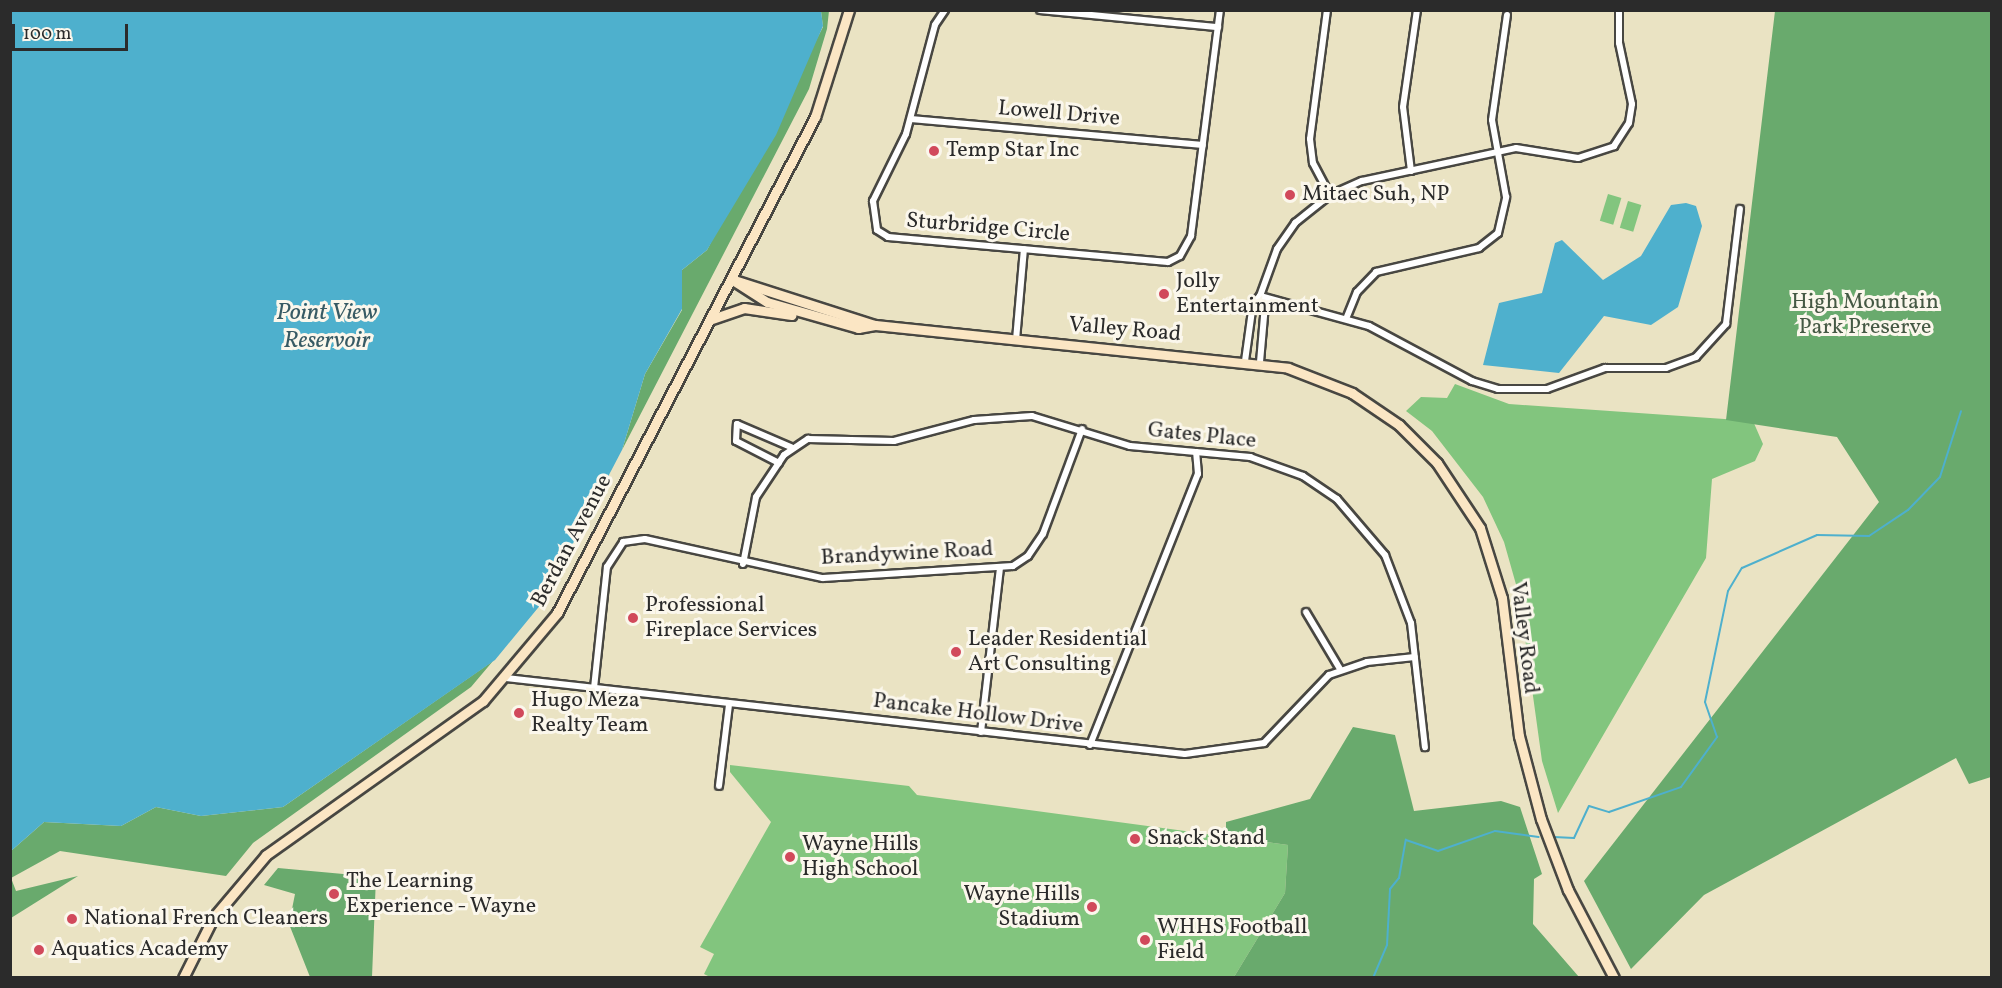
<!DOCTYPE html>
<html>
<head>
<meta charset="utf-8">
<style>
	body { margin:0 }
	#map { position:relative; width:2002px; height:988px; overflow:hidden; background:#eae3c3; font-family:Vollkorn,serif }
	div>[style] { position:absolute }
	.green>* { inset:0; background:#82c57e; transform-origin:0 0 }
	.forest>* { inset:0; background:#69aa6d }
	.water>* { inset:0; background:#4eb0cd }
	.stream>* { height:2px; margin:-1px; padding:0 1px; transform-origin:1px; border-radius:1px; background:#4eb0cd }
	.roads { filter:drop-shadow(2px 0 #484742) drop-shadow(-2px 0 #484742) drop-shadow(0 2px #484742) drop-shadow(0 -2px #484742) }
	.minor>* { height:6px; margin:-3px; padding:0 3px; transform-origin:3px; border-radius:3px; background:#fff }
	.secondary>* { height:9px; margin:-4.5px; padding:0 4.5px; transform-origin:4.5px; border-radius:4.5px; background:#fbe6c4 }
	.dots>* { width:16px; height:16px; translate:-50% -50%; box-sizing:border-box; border:3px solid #fbf7ec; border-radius:50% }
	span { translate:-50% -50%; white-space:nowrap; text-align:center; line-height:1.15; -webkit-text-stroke:6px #fbf7ec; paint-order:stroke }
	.street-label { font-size:22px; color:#2b2b2b }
	.poi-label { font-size:22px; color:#2b2b2b }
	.left { translate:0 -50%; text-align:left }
	.right { translate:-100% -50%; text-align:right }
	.park-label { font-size:22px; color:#455944 }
	.water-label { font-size:24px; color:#375a64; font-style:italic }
	.frame { position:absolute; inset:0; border:12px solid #2b2b2b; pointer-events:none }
	.scale { position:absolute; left:12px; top:24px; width:116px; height:27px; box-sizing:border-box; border:3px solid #2b2b2b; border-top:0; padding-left:8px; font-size:18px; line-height:21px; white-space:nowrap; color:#2b2b2b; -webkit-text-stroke:4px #fbf7ec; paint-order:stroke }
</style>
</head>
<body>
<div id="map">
	<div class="green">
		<i style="left:1608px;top:194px;width:14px;height:28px;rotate:17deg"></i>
		<i style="left:1628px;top:201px;width:14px;height:28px;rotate:17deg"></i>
		<i style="clip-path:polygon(1455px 384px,1509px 404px,1753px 421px,1763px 444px,1755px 461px,1712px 479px,1706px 558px,1558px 813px,1542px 761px,1519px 595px,1504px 542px,1483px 497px,1432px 431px,1406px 411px,1421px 397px,1447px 398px)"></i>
		<i style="clip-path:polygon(730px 765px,909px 786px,917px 795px,1288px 845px,1285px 893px,1234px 977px,710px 977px,704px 974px,714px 954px,700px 947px,771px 822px,730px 772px)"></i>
	</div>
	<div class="forest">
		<i style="clip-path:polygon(821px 11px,829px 11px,827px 29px,809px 89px,622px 450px,645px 374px,682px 310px,682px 270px,707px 250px,823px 27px)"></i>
		<i style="clip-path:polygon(1775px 11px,1991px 11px,1991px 777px,1969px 784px,1956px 758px,1704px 895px,1631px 969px,1584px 881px,1879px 502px,1837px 437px,1726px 420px)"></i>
		<i style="clip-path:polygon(493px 661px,471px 687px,253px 843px,226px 876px,60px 851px,11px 878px,16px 891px,78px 876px,11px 918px,11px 851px,44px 822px,121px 826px,156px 807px,201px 816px,283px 807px)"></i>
		<i style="clip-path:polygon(1353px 727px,1395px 735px,1414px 811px,1501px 801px,1520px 807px,1542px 874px,1534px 879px,1533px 924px,1579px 977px,1234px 977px,1285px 893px,1288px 845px,1226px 836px,1226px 822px,1310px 799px)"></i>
		<i style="clip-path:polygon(278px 868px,376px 877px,372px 977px,310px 977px,289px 924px,295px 894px,264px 885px)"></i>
	</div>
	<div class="water">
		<i style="clip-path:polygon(11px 10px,821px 11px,823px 26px,776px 135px,707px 250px,682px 270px,682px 309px,645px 374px,622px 450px,542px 603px,495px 660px,283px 807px,201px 816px,156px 807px,121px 826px,44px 822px,11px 851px)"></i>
		<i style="clip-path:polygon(1686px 203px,1696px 206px,1702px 226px,1678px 307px,1651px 325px,1604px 316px,1559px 373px,1483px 365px,1499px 303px,1542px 293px,1555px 243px,1562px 240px,1603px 280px,1641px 256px,1671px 205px)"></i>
	</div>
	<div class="stream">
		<i style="left:1554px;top:837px;width:20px;rotate:3deg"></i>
		<i style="left:1574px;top:838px;width:35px;rotate:-65deg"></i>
		<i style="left:1589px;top:806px;width:21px;rotate:17deg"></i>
		<i style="left:1609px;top:812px;width:76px;rotate:-19.1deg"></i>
		<i style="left:1681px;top:787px;width:62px;rotate:-54.2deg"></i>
		<i style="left:1717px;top:737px;width:37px;rotate:-109deg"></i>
		<i style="left:1705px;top:702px;width:113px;rotate:-78.3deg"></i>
		<i style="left:1728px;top:591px;width:27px;rotate:-59deg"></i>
		<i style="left:1742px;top:568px;width:82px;rotate:-23.7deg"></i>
		<i style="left:1817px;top:535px;width:52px;rotate:1.1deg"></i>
		<i style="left:1869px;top:536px;width:47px;rotate:-33.7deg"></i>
		<i style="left:1908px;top:510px;width:46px;rotate:-45.9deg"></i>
		<i style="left:1940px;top:477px;width:69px;rotate:-72.3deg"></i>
		<i style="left:1373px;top:978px;width:36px;rotate:-67deg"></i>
		<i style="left:1387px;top:945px;width:56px;rotate:-86.9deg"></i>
		<i style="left:1390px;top:889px;width:14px;rotate:-51deg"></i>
		<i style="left:1399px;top:878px;width:39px;rotate:-80deg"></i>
		<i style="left:1406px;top:840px;width:34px;rotate:19deg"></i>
		<i style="left:1438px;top:851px;width:60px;rotate:-19.3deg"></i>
		<i style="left:1495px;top:831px;width:44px;rotate:7.8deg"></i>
	</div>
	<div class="roads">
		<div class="minor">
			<i style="left:945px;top:10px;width:18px;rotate:124deg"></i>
			<i style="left:935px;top:25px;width:113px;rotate:104.9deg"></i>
			<i style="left:906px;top:134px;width:75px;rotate:116.2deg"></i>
			<i style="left:873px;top:201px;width:29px;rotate:82deg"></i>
			<i style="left:877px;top:230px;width:13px;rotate:32deg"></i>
			<i style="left:888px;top:237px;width:281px;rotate:5.1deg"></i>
			<i style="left:1168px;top:262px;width:13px;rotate:-27deg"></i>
			<i style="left:1180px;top:256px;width:23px;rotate:-61deg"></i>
			<i style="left:1191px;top:236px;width:228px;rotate:-82.7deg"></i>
			<i style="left:1040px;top:10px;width:179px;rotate:5.5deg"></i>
			<i style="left:1327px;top:10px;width:130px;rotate:97.5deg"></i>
			<i style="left:1310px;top:139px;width:24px;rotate:83deg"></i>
			<i style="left:1313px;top:163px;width:36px;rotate:62deg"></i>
			<i style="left:911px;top:119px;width:293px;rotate:5.1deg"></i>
			<i style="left:1411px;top:171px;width:64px;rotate:-97.1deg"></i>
			<i style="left:1403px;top:107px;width:98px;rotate:-81.8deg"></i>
			<i style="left:1260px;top:296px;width:113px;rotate:15.4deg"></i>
			<i style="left:1369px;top:326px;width:117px;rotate:28.1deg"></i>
			<i style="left:1472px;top:381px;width:27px;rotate:17deg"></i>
			<i style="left:1498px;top:389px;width:49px"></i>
			<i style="left:1547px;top:389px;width:62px;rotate:-19.9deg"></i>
			<i style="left:1605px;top:368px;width:61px"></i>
			<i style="left:1666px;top:368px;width:32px;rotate:-20deg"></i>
			<i style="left:1696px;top:357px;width:45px;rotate:-47.7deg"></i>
			<i style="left:1726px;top:324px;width:116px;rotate:-83.1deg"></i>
			<i style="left:1346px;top:319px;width:29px;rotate:-68deg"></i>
			<i style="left:1357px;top:292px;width:28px;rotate:-46deg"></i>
			<i style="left:1376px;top:272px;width:106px;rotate:-13.1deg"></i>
			<i style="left:1479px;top:248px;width:24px;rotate:-38deg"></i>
			<i style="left:1498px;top:233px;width:37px;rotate:-77deg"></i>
			<i style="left:1506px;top:197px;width:78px;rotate:-100.3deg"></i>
			<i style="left:1492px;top:120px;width:106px;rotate:-81.9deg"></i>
			<i style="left:1016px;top:340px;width:91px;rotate:-85deg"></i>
			<i style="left:1245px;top:361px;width:59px;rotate:-82.1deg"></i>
			<i style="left:1253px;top:303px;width:10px;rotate:-45deg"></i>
			<i style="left:1260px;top:296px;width:50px;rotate:-70.1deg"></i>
			<i style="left:1277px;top:249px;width:32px;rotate:-55deg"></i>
			<i style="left:1295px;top:223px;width:45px;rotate:-38.7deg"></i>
			<i style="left:1330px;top:195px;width:35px;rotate:-24deg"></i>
			<i style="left:1362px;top:181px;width:157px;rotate:-12.1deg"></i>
			<i style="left:1516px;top:148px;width:63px;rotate:9.2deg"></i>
			<i style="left:1578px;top:158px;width:38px;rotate:-18deg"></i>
			<i style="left:1614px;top:146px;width:27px;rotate:-57deg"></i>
			<i style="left:1629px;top:123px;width:19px;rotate:-81deg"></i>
			<i style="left:1632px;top:104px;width:62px;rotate:-102deg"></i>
			<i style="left:1619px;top:43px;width:33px;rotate:-90deg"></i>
			<i style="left:1260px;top:362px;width:57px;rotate:-85deg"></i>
			<i style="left:1265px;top:305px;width:10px;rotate:-119deg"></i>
			<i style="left:779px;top:463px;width:48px;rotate:-152.9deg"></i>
			<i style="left:736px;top:441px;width:17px;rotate:-87deg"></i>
			<i style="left:737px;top:424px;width:59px;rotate:23.1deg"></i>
			<i style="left:743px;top:564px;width:68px;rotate:-79deg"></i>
			<i style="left:756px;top:497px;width:50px;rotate:-56.3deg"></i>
			<i style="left:784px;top:455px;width:29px;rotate:-34deg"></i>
			<i style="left:808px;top:439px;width:86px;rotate:1.3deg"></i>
			<i style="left:894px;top:441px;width:83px;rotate:-14.7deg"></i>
			<i style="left:974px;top:420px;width:58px;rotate:-3.9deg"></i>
			<i style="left:1032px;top:416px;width:102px;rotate:17deg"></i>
			<i style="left:1130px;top:446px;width:121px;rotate:5.2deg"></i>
			<i style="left:1250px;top:457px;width:56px;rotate:19.7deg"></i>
			<i style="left:1303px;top:476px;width:41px;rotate:34.1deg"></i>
			<i style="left:1337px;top:499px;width:74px;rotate:49.4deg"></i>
			<i style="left:1385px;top:555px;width:73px;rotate:69.1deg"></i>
			<i style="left:1411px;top:623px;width:125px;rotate:83.6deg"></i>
			<i style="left:1306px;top:612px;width:66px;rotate:59.2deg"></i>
			<i style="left:506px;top:678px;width:683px;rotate:6.39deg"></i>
			<i style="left:1185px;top:754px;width:80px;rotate:-7.9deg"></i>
			<i style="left:1264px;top:743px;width:94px;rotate:-46.3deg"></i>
			<i style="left:1329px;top:675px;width:40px;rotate:-18.9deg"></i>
			<i style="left:1367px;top:662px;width:48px;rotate:-5.9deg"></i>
			<i style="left:594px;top:688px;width:122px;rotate:-83.9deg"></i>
			<i style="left:607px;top:567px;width:30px;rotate:-57deg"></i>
			<i style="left:623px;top:542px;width:22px;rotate:-8deg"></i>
			<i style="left:645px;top:539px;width:182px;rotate:12.4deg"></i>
			<i style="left:823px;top:578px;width:190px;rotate:-3.6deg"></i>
			<i style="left:1013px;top:566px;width:18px;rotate:-34deg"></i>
			<i style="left:1028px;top:556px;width:27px;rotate:-56deg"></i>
			<i style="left:1043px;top:534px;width:112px;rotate:-69.6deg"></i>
			<i style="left:981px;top:732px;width:165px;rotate:-83.4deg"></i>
			<i style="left:1090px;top:745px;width:292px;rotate:-68.3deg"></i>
			<i style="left:1198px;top:474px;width:22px;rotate:-95deg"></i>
			<i style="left:719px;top:786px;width:83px;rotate:-83deg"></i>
		</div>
		<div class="secondary">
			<i style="left:731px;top:279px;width:43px;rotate:32.6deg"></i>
			<i style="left:767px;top:302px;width:95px;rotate:15.9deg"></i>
			<i style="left:858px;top:328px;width:17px;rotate:-10deg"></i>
			<i style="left:875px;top:325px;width:415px;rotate:5.9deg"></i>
			<i style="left:1288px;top:368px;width:69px;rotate:21.3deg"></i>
			<i style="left:1352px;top:393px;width:57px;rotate:34.2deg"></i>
			<i style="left:1399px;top:425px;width:54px;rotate:45deg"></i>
			<i style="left:1437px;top:463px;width:78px;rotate:56.5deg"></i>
			<i style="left:1480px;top:528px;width:73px;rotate:72.6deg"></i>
			<i style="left:1502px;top:598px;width:139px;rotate:83deg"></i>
			<i style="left:1519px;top:736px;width:86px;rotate:75.2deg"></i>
			<i style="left:1541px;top:819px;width:76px;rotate:69.2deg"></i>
			<i style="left:1568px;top:890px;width:99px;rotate:62.4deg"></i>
			<i style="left:731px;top:279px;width:150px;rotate:17.8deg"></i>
			<i style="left:712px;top:319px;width:34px;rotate:-19deg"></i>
			<i style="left:744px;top:308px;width:48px;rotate:8.5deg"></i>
			<i style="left:183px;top:978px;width:67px;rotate:-63.4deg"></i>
			<i style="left:213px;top:918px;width:82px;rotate:-49.9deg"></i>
			<i style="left:266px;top:855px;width:266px;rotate:-35.4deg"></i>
			<i style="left:483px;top:701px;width:115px;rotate:-49.9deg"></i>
			<i style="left:557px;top:613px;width:559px;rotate:-62.52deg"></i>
			<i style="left:815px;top:117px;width:112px;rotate:-72.4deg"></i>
		</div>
	</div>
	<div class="dots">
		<i style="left:934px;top:151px;background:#d1495b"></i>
		<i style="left:1290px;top:195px;background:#d1495b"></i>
		<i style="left:1164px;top:294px;background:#d1495b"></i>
		<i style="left:633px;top:618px;background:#d1495b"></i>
		<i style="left:956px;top:652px;background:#d1495b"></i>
		<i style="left:519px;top:713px;background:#d1495b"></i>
		<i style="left:1135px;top:839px;background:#d1495b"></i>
		<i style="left:790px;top:857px;background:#d1495b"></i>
		<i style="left:334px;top:894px;background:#d1495b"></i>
		<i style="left:1092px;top:907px;background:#d1495b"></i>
		<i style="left:72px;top:919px;background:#d1495b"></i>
		<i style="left:1145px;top:940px;background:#d1495b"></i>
		<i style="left:39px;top:950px;background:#d1495b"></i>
	</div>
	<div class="street-label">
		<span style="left:1059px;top:114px;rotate:5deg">Lowell Drive</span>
		<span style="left:988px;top:228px;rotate:5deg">Sturbridge Circle</span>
		<span style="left:1125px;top:330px;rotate:5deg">Valley Road</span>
		<span style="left:1202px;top:436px;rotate:6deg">Gates Place</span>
		<span style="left:572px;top:541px;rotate:-62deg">Berdan Avenue</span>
		<span style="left:907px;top:554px;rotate:-3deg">Brandywine Road</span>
		<span style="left:1524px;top:638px;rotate:83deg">Valley Road</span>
		<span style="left:978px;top:714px;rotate:7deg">Pancake Hollow Drive</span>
	</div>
	<div class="poi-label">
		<span class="left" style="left:946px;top:151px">Temp Star Inc</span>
		<span class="left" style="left:1302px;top:195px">Mitaec Suh, NP</span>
		<span class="left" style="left:1176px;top:294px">Jolly<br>Entertainment</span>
		<span class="left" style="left:645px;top:618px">Professional<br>Fireplace Services</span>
		<span class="left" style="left:968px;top:652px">Leader Residential<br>Art Consulting</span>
		<span class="left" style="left:531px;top:713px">Hugo Meza<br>Realty Team</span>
		<span class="left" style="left:1147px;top:839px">Snack Stand</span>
		<span class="left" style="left:802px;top:857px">Wayne Hills<br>High School</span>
		<span class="left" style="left:346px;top:894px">The Learning<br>Experience - Wayne</span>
		<span class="right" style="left:1080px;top:907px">Wayne Hills<br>Stadium</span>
		<span class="left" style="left:84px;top:919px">National French Cleaners</span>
		<span class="left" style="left:1157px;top:940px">WHHS Football<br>Field</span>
		<span class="left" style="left:51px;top:950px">Aquatics Academy</span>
	</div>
	<div class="park-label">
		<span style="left:1865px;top:315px">High Mountain<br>Park Preserve</span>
	</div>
	<div class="water-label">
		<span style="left:327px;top:328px">Point View<br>Reservoir</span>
	</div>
	<div class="frame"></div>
	<div class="scale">100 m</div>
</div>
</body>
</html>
